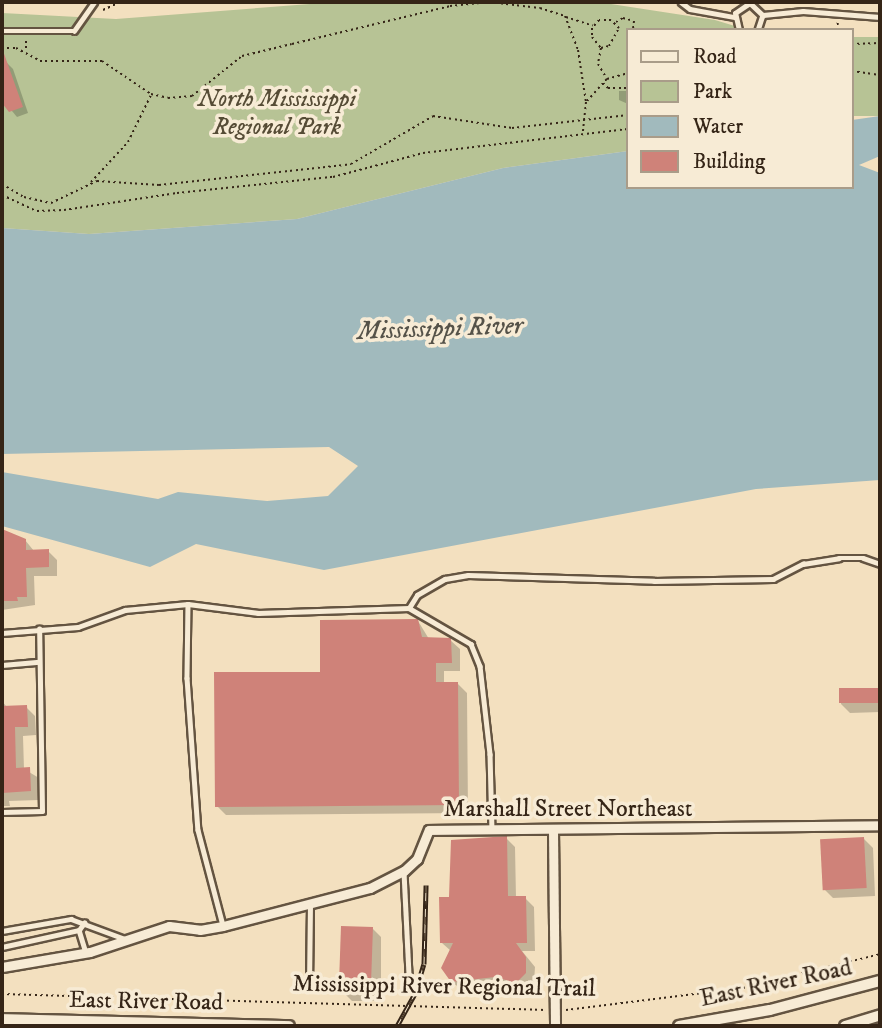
<!DOCTYPE html>
<html>
<head>
<meta charset="utf-8">
<style>
	body { margin:0 }
	#map { position:relative; width:882px; height:1028px; overflow:hidden; background:#f3e0bf; font-family:"IM FELL DW Pica",serif }
	div>[style] { position:absolute }
	.green>* { inset:0; background:#b7c395; transform-origin:0 0 }
	.water>* { inset:0; background:#a1babd }
	.shadow>* { inset:0; background:#0003 }
	.building>* { inset:0; background:#cf8279; transform-origin:0 0 }
	.path>* { height:2px; margin-top:-1px; transform-origin:0; background:repeating-linear-gradient(90deg,#352517 0 2px,transparent 0 5.5px) }
	.roads { filter:drop-shadow(2px 0 #645441) drop-shadow(-2px 0 #645441) drop-shadow(0 2px #645441) drop-shadow(0 -2px #645441) }
	.service>* { height:4.5px; margin:-2.25px; padding:0 2.25px; transform-origin:2.25px; border-radius:2.25px; background:#f7ebd5 }
	.minor>* { height:9px; margin:-4.5px; padding:0 4.5px; transform-origin:4.5px; border-radius:4.5px; background:#f7ebd5 }
	.tertiary>* { height:10px; margin:-5px; padding:0 5px; transform-origin:5px; border-radius:5px; background:#f7ebd5 }
	.rail>* { height:5px; margin-top:-2.5px; transform-origin:0; background:repeating-linear-gradient(90deg,#f7ebd5 0 8px,#352517 0 16px); box-sizing:border-box; border-block:2px solid #352517 }
	span { translate:-50% -50%; white-space:nowrap; text-align:center; line-height:1.15; -webkit-text-stroke:7px #f7ebd5; paint-order:stroke }
	.park-label { font-size:24px; color:#564c36; font-style:italic }
	.street-label { font-size:24px; color:#352517 }
	.water-label { font-size:26px; color:#555249; font-style:italic }
	.frame { position:absolute; inset:0; border:4px solid #352517; pointer-events:none }
	.legend { position:absolute; left:626px; top:28px; width:228px; height:161px; box-sizing:border-box; background:#f7ebd5; border:2px solid #a99c89; margin:0; padding:9px 12px; list-style:none; font-size:21px; color:#352517 }
	.legend li { display:flex; align-items:center; gap:14px; height:35px }
	.legend b { width:35px; border:2px solid #a99c89 }
</style>
</head>
<body>
<div id="map">
	<div class="green">
		<i style="clip-path:polygon(336px 2px,598px 2px,715px 20px,748px 30px,628px 30px,628px 151px,503px 168px,297px 219px,89px 234px,2px 228px,2px 13px,116px 19px)"></i>
		<i style="left:880px;top:37px;width:79px;height:28px;rotate:90deg"></i>
	</div>
	<div class="water">
		<i style="clip-path:polygon(880px 116px,880px 156px,859px 165px,880px 173px,880px 480px,756px 489px,324px 570px,196px 544px,150px 567px,2px 526px,2px 472px,158px 499px,178px 492px,267px 501px,328px 496px,358px 466px,329px 447px,2px 454px,2px 228px,89px 234px,297px 219px,503px 168px,628px 151px,628px 187px,852px 187px,852px 120px)"></i>
	</div>
	<div class="shadow">
		<i style="clip-path:polygon(7px 63px,13px 69px,28px 113px,17px 117px,2px 99px,2px 64px)"></i>
		<i style="clip-path:polygon(619px 91px,628px 91px,628px 104px,619px 100px)"></i>
		<i style="clip-path:polygon(2px 530px,25px 540px,34px 551px,48px 551px,57px 560px,57px 576px,34px 576px,35px 605px,2px 610px)"></i>
		<i style="clip-path:polygon(418px 621px,429px 639px,450px 640px,460px 649px,460px 671px,444px 671px,444px 684px,458px 684px,467px 693px,468px 813px,226px 815px,217px 806px,322px 673px)"></i>
		<i style="clip-path:polygon(880px 690px,880px 712px,850px 713px,841px 704px,840px 692px)"></i>
		<i style="clip-path:polygon(2px 701px,6px 706px,26px 707px,35px 716px,36px 735px,23px 736px,24px 769px,39px 778px,39px 800px,9px 801px,10px 806px,2px 806px)"></i>
		<i style="clip-path:polygon(506px 838px,515px 847px,516px 898px,525px 898px,534px 907px,535px 951px,522px 951px,535px 967px,534px 982px,526px 991px,506px 985px,469px 993px,454px 984px,443px 968px,451px 951px,442px 943px,450px 898px)"></i>
		<i style="clip-path:polygon(864px 839px,873px 848px,875px 896px,833px 898px,824px 889px)"></i>
		<i style="clip-path:polygon(372px 928px,381px 937px,381px 1001px,352px 1001px,343px 992px)"></i>
	</div>
	<div class="building">
		<i style="clip-path:polygon(2px 48px,23px 107px,9px 112px,2px 103px)"></i>
		<i style="clip-path:polygon(2px 529px,26px 539px,26px 550px,49px 549px,49px 567px,26px 568px,27px 597px,17px 597px,18px 601px,2px 601px)"></i>
		<i style="clip-path:polygon(418px 619px,422px 637px,451px 638px,452px 663px,436px 663px,436px 682px,458px 682px,459px 805px,215px 807px,214px 672px,320px 672px,320px 620px)"></i>
		<i style="left:880px;top:688px;width:15px;height:41px;rotate:90deg"></i>
		<i style="clip-path:polygon(27px 705px,28px 727px,15px 727px,16px 768px,30px 767px,31px 791px,2px 793px,2px 706px)"></i>
		<i style="clip-path:polygon(507px 836px,508px 896px,526px 896px,527px 943px,516px 943px,526px 957px,526px 973px,516px 983px,495px 977px,451px 982px,441px 968px,453px 943px,440px 943px,439px 897px,449px 897px,451px 840px)"></i>
		<i style="left:864px;top:837px;width:51px;height:44px;rotate:87deg"></i>
		<i style="left:341px;top:926px;width:32px;height:67px;rotate:2deg"></i>
	</div>
	<div class="path">
		<i style="left:103px;top:10px;width:19px;rotate:-25deg"></i>
		<i style="left:566px;top:17px;width:28px;rotate:18deg"></i>
		<i style="left:616px;top:22px;width:8px;rotate:-30deg"></i>
		<i style="left:623px;top:18px;width:11px;rotate:15deg"></i>
		<i style="left:634px;top:21px;width:8px;rotate:97deg"></i>
		<i style="left:654px;top:30px;width:5px"></i>
		<i style="left:837px;top:30px;width:10px;rotate:-84deg"></i>
		<i style="left:852px;top:44px;width:28px;rotate:-2deg"></i>
		<i style="left:2px;top:48px;width:14px"></i>
		<i style="left:16px;top:48px;width:27px;rotate:28deg"></i>
		<i style="left:40px;top:61px;width:62px"></i>
		<i style="left:102px;top:61px;width:59px;rotate:34deg"></i>
		<i style="left:151px;top:94px;width:17px;rotate:13deg"></i>
		<i style="left:168px;top:98px;width:24px;rotate:-5deg"></i>
		<i style="left:192px;top:96px;width:64px;rotate:-38.7deg"></i>
		<i style="left:242px;top:56px;width:51px;rotate:-13.5deg"></i>
		<i style="left:292px;top:44px;width:163px;rotate:-13.5deg"></i>
		<i style="left:450px;top:6px;width:40px;rotate:-5.7deg"></i>
		<i style="left:490px;top:2px;width:50px;rotate:6.8deg"></i>
		<i style="left:540px;top:8px;width:26px;rotate:18deg"></i>
		<i style="left:565px;top:16px;width:36px;rotate:69deg"></i>
		<i style="left:578px;top:50px;width:53px;rotate:81.3deg"></i>
		<i style="left:586px;top:102px;width:31px;rotate:96deg"></i>
		<i style="left:26px;top:48px;width:9px;rotate:-90deg"></i>
		<i style="left:601px;top:48px;width:8px;rotate:-14deg"></i>
		<i style="left:609px;top:46px;width:21px;rotate:-61deg"></i>
		<i style="left:619px;top:28px;width:11px;rotate:-135deg"></i>
		<i style="left:611px;top:20px;width:12px;rotate:180deg"></i>
		<i style="left:599px;top:20px;width:11px;rotate:131deg"></i>
		<i style="left:592px;top:28px;width:9px;rotate:90deg"></i>
		<i style="left:592px;top:37px;width:14px;rotate:51deg"></i>
		<i style="left:601px;top:48px;width:16px;rotate:101deg"></i>
		<i style="left:598px;top:64px;width:17px;rotate:59deg"></i>
		<i style="left:2px;top:53px;width:4px;rotate:-76deg"></i>
		<i style="left:852px;top:71px;width:28px;rotate:8deg"></i>
		<i style="left:603px;top:83px;width:7px;rotate:45deg"></i>
		<i style="left:608px;top:88px;width:20px"></i>
		<i style="left:587px;top:101px;width:30px;rotate:-48deg"></i>
		<i style="left:607px;top:79px;width:22px;rotate:-16deg"></i>
		<i style="left:2px;top:103px;width:11px;rotate:90deg"></i>
		<i style="left:91px;top:182px;width:54px;rotate:-47.2deg"></i>
		<i style="left:128px;top:142px;width:52px;rotate:-63.9deg"></i>
		<i style="left:2px;top:184px;width:26px;rotate:31deg"></i>
		<i style="left:24px;top:197px;width:28px;rotate:13deg"></i>
		<i style="left:51px;top:203px;width:51px;rotate:-25.6deg"></i>
		<i style="left:97px;top:181px;width:62px;rotate:3.7deg"></i>
		<i style="left:159px;top:185px;width:193px;rotate:-6.2deg"></i>
		<i style="left:351px;top:164px;width:95px;rotate:-30.3deg"></i>
		<i style="left:433px;top:116px;width:80px;rotate:8.6deg"></i>
		<i style="left:512px;top:128px;width:117px;rotate:-6.4deg"></i>
		<i style="left:2px;top:195px;width:38px;rotate:25deg"></i>
		<i style="left:37px;top:211px;width:27px;rotate:-2deg"></i>
		<i style="left:64px;top:210px;width:114px;rotate:-8.6deg"></i>
		<i style="left:177px;top:193px;width:157px;rotate:-5.9deg"></i>
		<i style="left:333px;top:177px;width:93px;rotate:-14.9deg"></i>
		<i style="left:423px;top:153px;width:206px;rotate:-6.7deg"></i>
		<i style="left:2px;top:994px;width:544px;rotate:1.68deg"></i>
		<i style="left:566px;top:1010px;width:178px;rotate:-7.1deg"></i>
		<i style="left:743px;top:988px;width:141px;rotate:-13.9deg"></i>
	</div>
	<div class="roads">
		<div class="service">
			<i style="left:681px;top:2px;width:11px;rotate:38deg"></i>
			<i style="left:690px;top:9px;width:45px;rotate:10.3deg"></i>
			<i style="left:763px;top:15px;width:40px;rotate:-5.7deg"></i>
			<i style="left:803px;top:11px;width:77px;rotate:4.5deg"></i>
			<i style="left:739px;top:30px;width:17px;rotate:-103deg"></i>
			<i style="left:735px;top:13px;width:18px;rotate:-34deg"></i>
			<i style="left:750px;top:3px;width:18px;rotate:43deg"></i>
			<i style="left:763px;top:15px;width:16px;rotate:108deg"></i>
			<i style="left:2px;top:31px;width:72px"></i>
			<i style="left:74px;top:31px;width:35px;rotate:-55deg"></i>
			<i style="left:188px;top:604px;width:74px;rotate:90.8deg"></i>
			<i style="left:187px;top:678px;width:152px;rotate:85.9deg"></i>
			<i style="left:198px;top:830px;width:98px;rotate:75.3deg"></i>
			<i style="left:409px;top:608px;width:15px;rotate:-58deg"></i>
			<i style="left:417px;top:595px;width:32px;rotate:-30deg"></i>
			<i style="left:445px;top:579px;width:23px;rotate:-10deg"></i>
			<i style="left:468px;top:575px;width:186px;rotate:1.8deg"></i>
			<i style="left:654px;top:581px;width:119px;rotate:-1deg"></i>
			<i style="left:773px;top:579px;width:34px;rotate:-27deg"></i>
			<i style="left:803px;top:564px;width:36px;rotate:-9deg"></i>
			<i style="left:839px;top:558px;width:24px"></i>
			<i style="left:863px;top:558px;width:18px;rotate:19deg"></i>
			<i style="left:2px;top:633px;width:76px;rotate:-4.5deg"></i>
			<i style="left:78px;top:627px;width:50px;rotate:-19.9deg"></i>
			<i style="left:125px;top:610px;width:63px;rotate:-5.4deg"></i>
			<i style="left:188px;top:604px;width:71px;rotate:7.3deg"></i>
			<i style="left:258px;top:613px;width:151px;rotate:-1.9deg"></i>
			<i style="left:409px;top:608px;width:72px;rotate:30.1deg"></i>
			<i style="left:471px;top:644px;width:24px;rotate:68deg"></i>
			<i style="left:480px;top:666px;width:89px;rotate:83.5deg"></i>
			<i style="left:490px;top:754px;width:74px;rotate:88.5deg"></i>
			<i style="left:2px;top:665px;width:37px;rotate:-5deg"></i>
			<i style="left:2px;top:812px;width:40px;rotate:-1.4deg"></i>
			<i style="left:42px;top:811px;width:182px;rotate:-90.9deg"></i>
			<i style="left:404px;top:872px;width:103px;rotate:87.2deg"></i>
			<i style="left:79px;top:930px;width:24px;rotate:73deg"></i>
			<i style="left:2px;top:931px;width:70px;rotate:-9.9deg"></i>
			<i style="left:71px;top:919px;width:58px;rotate:20.3deg"></i>
			<i style="left:2px;top:947px;width:79px;rotate:-12.4deg"></i>
			<i style="left:79px;top:930px;width:9px;rotate:-54deg"></i>
			<i style="left:309px;top:986px;width:81px;rotate:-89.3deg"></i>
		</div>
		<div class="minor">
			<i style="left:553px;top:831px;width:195px;rotate:89.4deg"></i>
			<i style="left:2px;top:967px;width:89px;rotate:-9.7deg"></i>
			<i style="left:90px;top:952px;width:83px;rotate:-18.2deg"></i>
			<i style="left:169px;top:926px;width:31px;rotate:7deg"></i>
			<i style="left:200px;top:930px;width:23px;rotate:-10deg"></i>
			<i style="left:223px;top:926px;width:152px;rotate:-14.5deg"></i>
			<i style="left:370px;top:888px;width:38px;rotate:-27deg"></i>
			<i style="left:404px;top:871px;width:18px;rotate:-43deg"></i>
			<i style="left:417px;top:859px;width:31px;rotate:-68deg"></i>
			<i style="left:429px;top:830px;width:451px;rotate:-0.6deg"></i>
		</div>
		<div class="tertiary">
			<i style="left:2px;top:1019px;width:287px;rotate:1.4deg"></i>
			<i style="left:679px;top:1026px;width:92px;rotate:-10deg"></i>
			<i style="left:770px;top:1010px;width:114px;rotate:-14.8deg"></i>
			<i style="left:845px;top:1026px;width:37px;rotate:-17deg"></i>
		</div>
	</div>
	<div class="rail">
		<i style="left:397px;top:1026px;width:38px;rotate:-61deg"></i>
		<i style="left:415px;top:993px;width:30px;rotate:-73deg"></i>
		<i style="left:424px;top:964px;width:79px;rotate:-88.5deg"></i>
	</div>
	<div class="park-label">
		<span style="left:277px;top:114px">North Mississippi<br>Regional Park</span>
	</div>
	<div class="street-label">
		<span style="left:568px;top:810px">Marshall Street Northeast</span>
		<span style="left:776px;top:984px;rotate:-12deg">East River Road</span>
		<span style="left:444px;top:987px;rotate:1deg">Mississippi River Regional Trail</span>
		<span style="left:146px;top:1002px;rotate:1deg">East River Road</span>
	</div>
	<div class="water-label">
		<span style="left:440px;top:329px;rotate:-2deg">Mississippi River</span>
	</div>
	<div class="frame"></div>
	<ul class="legend">
	<li><b style="height:9px;background:#f7ebd5"></b>Road</li>
	<li><b style="height:19px;background:#b7c395"></b>Park</li>
	<li><b style="height:19px;background:#a1babd"></b>Water</li>
	<li><b style="height:19px;background:#cf8279"></b>Building</li>
	</ul>
</div>
</body>
</html>
